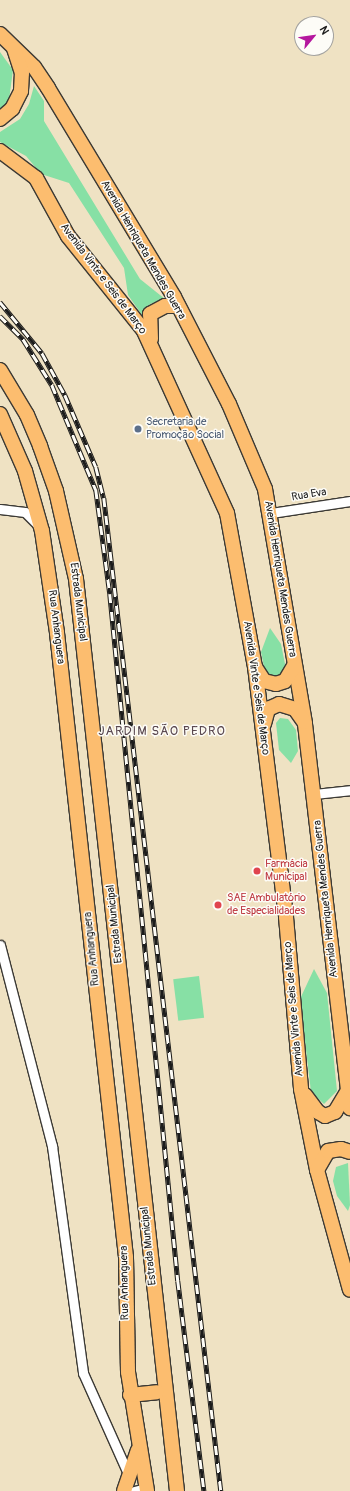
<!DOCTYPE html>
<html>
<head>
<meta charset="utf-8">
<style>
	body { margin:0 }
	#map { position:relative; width:350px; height:1491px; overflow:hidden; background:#efe2c3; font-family:Pangolin,sans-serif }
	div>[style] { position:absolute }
	.green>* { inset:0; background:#87e0a5; transform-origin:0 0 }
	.roads { filter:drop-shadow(1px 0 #3c3a35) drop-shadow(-1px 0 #3c3a35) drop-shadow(0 1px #3c3a35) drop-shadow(0 -1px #3c3a35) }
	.minor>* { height:9px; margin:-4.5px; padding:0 4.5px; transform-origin:4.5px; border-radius:4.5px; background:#fff }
	.primary>* { height:14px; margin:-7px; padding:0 7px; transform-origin:7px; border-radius:7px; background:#fcbd6f }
	.rail>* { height:4.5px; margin-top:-2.25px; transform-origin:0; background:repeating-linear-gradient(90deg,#fdfcf7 0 9px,#1c1c1c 0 18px); box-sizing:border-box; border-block:1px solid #1c1c1c }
	.dots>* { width:11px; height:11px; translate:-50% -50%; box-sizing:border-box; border:2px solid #fdfcf7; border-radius:50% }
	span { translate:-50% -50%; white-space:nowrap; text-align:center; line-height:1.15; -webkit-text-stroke:3px #fdfcf7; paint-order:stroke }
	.street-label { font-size:11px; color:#1c1c1c }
	.service-label { font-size:11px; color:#4e5e75 }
	.left { translate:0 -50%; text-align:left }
	.health-label { font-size:11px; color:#be3a42 }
	.quarter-label { font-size:13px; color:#59474e; letter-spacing:1px }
	.north { position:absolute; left:294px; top:16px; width:40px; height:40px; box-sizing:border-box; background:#fdfcf7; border:1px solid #a3a29f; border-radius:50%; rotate:61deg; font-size:11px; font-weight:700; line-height:16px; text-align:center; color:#1c1c1c }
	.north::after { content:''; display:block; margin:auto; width:14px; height:18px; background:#b5179e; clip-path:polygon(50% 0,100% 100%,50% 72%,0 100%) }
</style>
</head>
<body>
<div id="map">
	<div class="green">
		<i style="clip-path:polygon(0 52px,13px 70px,9px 100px,0 110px)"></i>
		<i style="clip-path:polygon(34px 86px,44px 101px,44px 121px,140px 279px,165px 299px,150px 304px,142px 315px,128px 295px,124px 268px,69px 183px,41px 174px,26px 156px,0 142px,0 132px,20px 119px,29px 104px)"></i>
		<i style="clip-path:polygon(270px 628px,281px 644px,285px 664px,283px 676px,272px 679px,265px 672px,261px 652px)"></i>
		<i style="clip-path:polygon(280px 718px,288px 719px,296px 730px,298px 751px,291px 763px,279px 750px,276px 723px)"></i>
		<i style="clip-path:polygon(314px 969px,327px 993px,337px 1091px,324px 1104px,311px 1092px,300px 999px)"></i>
		<i style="left:199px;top:976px;width:42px;height:26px;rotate:83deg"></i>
		<i style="clip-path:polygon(348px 1163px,350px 1205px,348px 1211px,337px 1196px,333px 1181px,336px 1167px)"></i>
	</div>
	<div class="roads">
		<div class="minor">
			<i style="left:0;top:509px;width:25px;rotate:7deg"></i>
			<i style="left:25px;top:512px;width:18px;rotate:45deg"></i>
			<i style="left:271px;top:513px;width:80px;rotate:-8.6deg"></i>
			<i style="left:314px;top:794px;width:36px;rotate:-6deg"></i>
			<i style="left:0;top:945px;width:208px;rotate:75.5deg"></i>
			<i style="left:52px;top:1146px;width:229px;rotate:82.2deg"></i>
			<i style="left:83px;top:1373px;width:113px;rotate:65.9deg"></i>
			<i style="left:134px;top:1491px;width:12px;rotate:-14deg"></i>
		</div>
		<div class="primary">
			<i style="left:0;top:34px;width:47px;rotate:44.1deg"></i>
			<i style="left:34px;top:67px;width:25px;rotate:56deg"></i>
			<i style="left:48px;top:88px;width:244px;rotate:58.9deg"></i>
			<i style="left:174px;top:297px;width:120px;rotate:62.8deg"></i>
			<i style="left:229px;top:404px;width:92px;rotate:67deg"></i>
			<i style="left:265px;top:489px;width:238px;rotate:80.3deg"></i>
			<i style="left:305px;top:724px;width:387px;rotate:83.3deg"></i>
			<i style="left:0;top:119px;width:16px;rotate:-40deg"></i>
			<i style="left:12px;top:109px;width:20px;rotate:-63deg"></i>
			<i style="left:21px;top:91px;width:18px;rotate:-87deg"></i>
			<i style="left:22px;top:73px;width:25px;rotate:-108deg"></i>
			<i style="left:0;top:151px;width:45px;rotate:36.9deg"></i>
			<i style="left:36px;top:178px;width:66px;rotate:61.1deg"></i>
			<i style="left:68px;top:236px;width:122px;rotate:51.3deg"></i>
			<i style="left:144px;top:331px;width:200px;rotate:65.5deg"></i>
			<i style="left:227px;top:513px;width:157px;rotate:79.7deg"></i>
			<i style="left:255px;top:667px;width:252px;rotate:82.9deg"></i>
			<i style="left:286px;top:917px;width:173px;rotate:85deg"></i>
			<i style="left:301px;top:1089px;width:83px;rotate:78.8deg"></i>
			<i style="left:317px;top:1170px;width:124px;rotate:74.6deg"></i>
			<i style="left:151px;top:339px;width:25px;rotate:-92deg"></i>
			<i style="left:150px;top:314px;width:17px;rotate:-28deg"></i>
			<i style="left:165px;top:306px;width:13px"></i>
			<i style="left:0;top:370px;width:52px;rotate:59deg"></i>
			<i style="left:27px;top:415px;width:34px;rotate:67deg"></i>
			<i style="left:40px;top:446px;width:48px;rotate:70.4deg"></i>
			<i style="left:56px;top:491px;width:90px;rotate:77.2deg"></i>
			<i style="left:76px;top:579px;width:918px;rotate:83.68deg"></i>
			<i style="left:0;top:414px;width:62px;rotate:66.3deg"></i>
			<i style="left:25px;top:471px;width:62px;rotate:74.2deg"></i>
			<i style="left:42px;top:531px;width:103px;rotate:81.6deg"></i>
			<i style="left:57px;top:633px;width:628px;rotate:83.69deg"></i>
			<i style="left:126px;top:1257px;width:115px;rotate:89deg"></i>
			<i style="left:128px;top:1372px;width:121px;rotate:80.9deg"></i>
			<i style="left:255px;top:667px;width:17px;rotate:57deg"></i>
			<i style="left:264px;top:681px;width:12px;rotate:14deg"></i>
			<i style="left:276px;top:684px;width:9px;rotate:-18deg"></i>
			<i style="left:285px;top:681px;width:17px;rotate:-59deg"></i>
			<i style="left:264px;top:724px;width:16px;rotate:-75deg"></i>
			<i style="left:268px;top:709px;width:12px;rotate:-24deg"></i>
			<i style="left:279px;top:704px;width:17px;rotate:17deg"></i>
			<i style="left:295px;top:709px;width:16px;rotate:55deg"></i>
			<i style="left:305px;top:1095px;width:21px;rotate:53deg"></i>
			<i style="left:318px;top:1112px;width:8px;rotate:30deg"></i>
			<i style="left:325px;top:1116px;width:11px;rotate:-22deg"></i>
			<i style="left:335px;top:1112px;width:23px;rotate:-59deg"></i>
			<i style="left:317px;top:1170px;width:22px;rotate:-60deg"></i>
			<i style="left:328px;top:1151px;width:13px;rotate:-9deg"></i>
			<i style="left:341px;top:1149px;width:9px;rotate:18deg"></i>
			<i style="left:130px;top:1395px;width:27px;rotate:-6deg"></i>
			<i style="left:124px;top:1491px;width:43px;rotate:-71.1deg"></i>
		</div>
	</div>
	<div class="rail">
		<i style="left:0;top:302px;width:66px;rotate:50.5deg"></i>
		<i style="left:42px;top:353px;width:48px;rotate:61.3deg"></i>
		<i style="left:65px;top:395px;width:78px;rotate:66.7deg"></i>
		<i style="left:96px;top:467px;width:32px;rotate:76deg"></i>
		<i style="left:104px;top:498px;width:1000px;rotate:83.28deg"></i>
		<i style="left:0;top:316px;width:33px;rotate:45deg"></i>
		<i style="left:23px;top:339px;width:54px;rotate:57.8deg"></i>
		<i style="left:52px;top:385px;width:114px;rotate:67.3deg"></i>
		<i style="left:96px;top:490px;width:105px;rotate:82.3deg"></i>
		<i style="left:110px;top:594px;width:690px;rotate:84.35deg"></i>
		<i style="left:178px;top:1281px;width:212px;rotate:82.9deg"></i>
	</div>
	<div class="dots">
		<i style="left:138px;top:429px;background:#5c6f8a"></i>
		<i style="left:257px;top:871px;background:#e0444e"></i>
		<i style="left:218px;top:905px;background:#e0444e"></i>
	</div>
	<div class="street-label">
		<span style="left:143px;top:250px;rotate:60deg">Avenida Henriqueta Mendes Guerra</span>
		<span style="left:103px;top:279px;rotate:53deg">Avenida Vinte e Seis de Março</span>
		<span style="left:309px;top:495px;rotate:-9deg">Rua Eva</span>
		<span style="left:280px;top:579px;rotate:81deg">Avenida Henriqueta Mendes Guerra</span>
		<span style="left:78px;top:602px;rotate:83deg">Estrada Municipal</span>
		<span style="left:56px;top:627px;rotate:83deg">Rua Anhanguera</span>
		<span style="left:256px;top:688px;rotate:82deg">Avenida Vinte e Seis de Março</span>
		<span style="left:326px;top:899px;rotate:-96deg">Avenida Henriqueta Mendes Guerra</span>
		<span style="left:115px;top:924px;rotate:-96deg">Estrada Municipal</span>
		<span style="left:92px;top:949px;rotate:-96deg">Rua Anhanguera</span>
		<span style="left:294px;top:1009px;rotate:-95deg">Avenida Vinte e Seis de Março</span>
		<span style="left:149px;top:1246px;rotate:-96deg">Estrada Municipal</span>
		<span style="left:125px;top:1283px;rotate:-91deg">Rua Anhanguera</span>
	</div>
	<div class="service-label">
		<span class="left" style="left:146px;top:429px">Secretaria de<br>Promoção Social</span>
	</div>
	<div class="health-label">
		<span class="left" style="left:265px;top:871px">Farmácia<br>Municipal</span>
		<span class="left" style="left:227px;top:905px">SAE Ambulatório<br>de Especialidades</span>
	</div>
	<div class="quarter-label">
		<span style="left:162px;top:731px">JARDIM SÃO PEDRO</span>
	</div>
	<div class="north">N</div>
</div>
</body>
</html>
